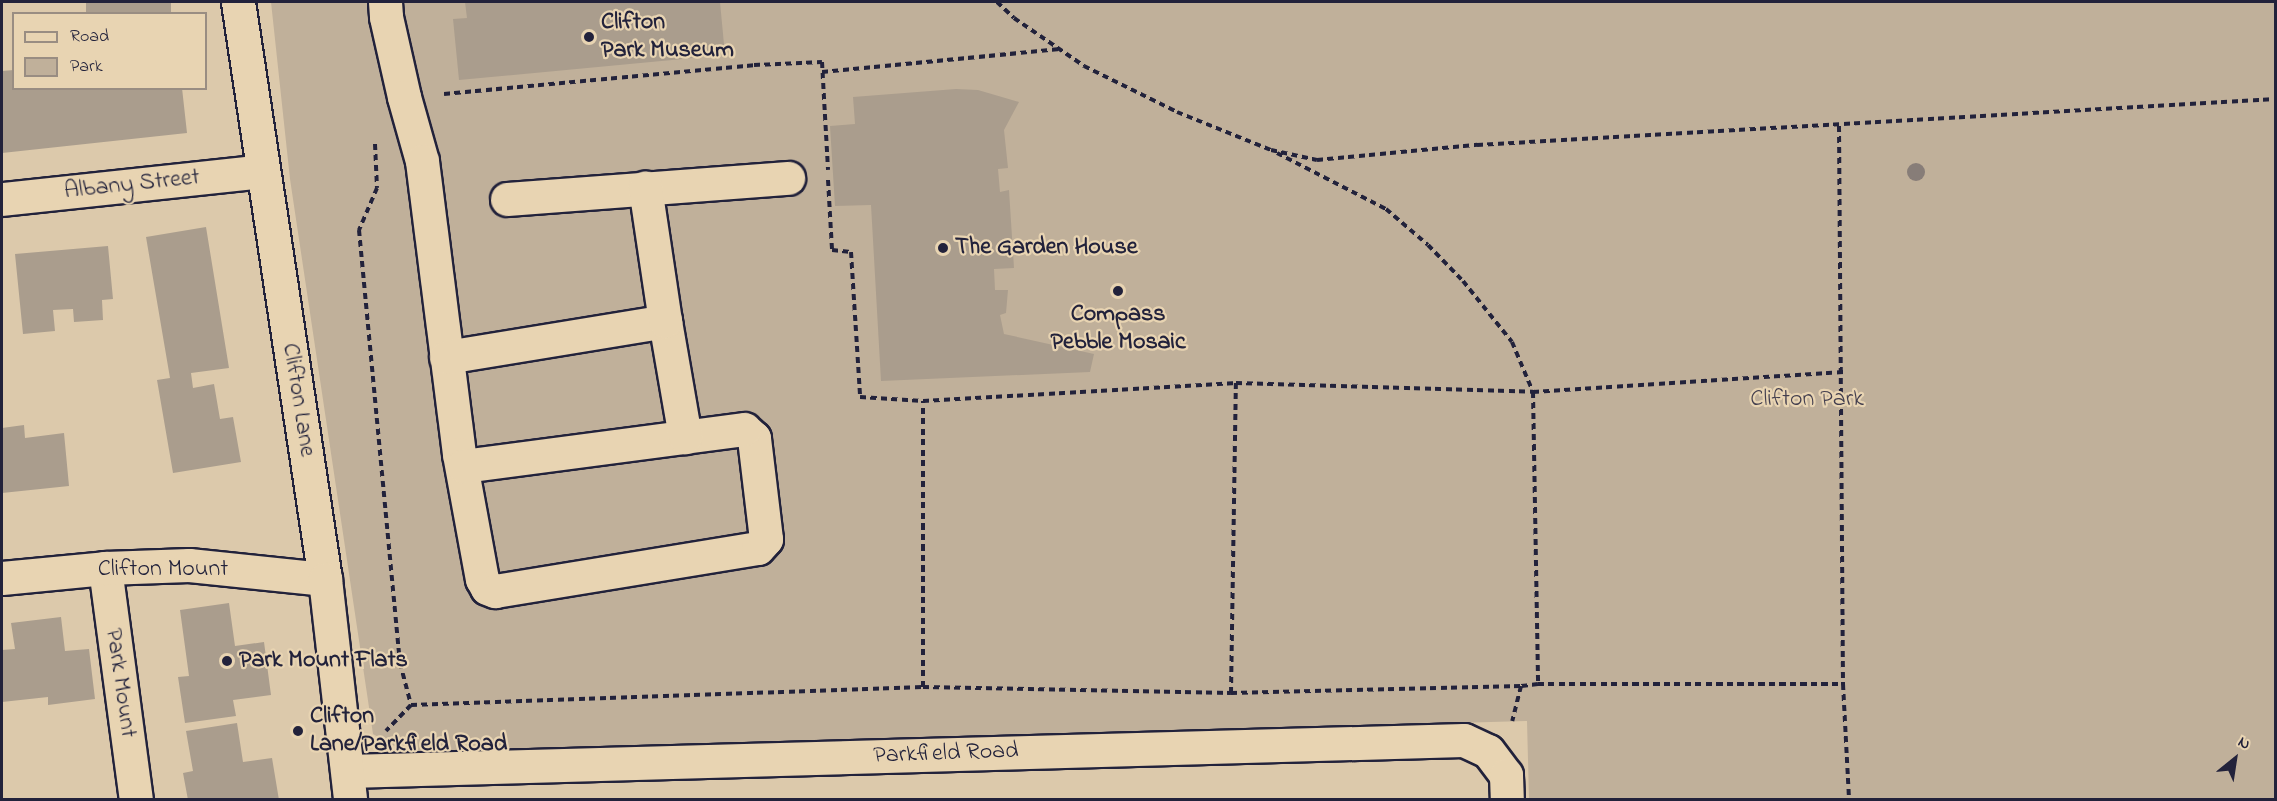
<!DOCTYPE html>
<html>
<head>
<meta charset="utf-8">
<style>
	body { margin:0 }
	#map { position:relative; width:2277px; height:801px; overflow:hidden; background:#dcc9ab; font-family:"Indie Flower",sans-serif }
	div>[style] { position:absolute }
	.green>* { inset:0; background:#c0b09a }
	.building>* { inset:0; background:#aa9d8d; transform-origin:0 0 }
	.path>* { height:4px; margin-top:-2px; transform-origin:0; background:repeating-linear-gradient(90deg,#22223b 0 6px,transparent 0 10.5px) }
	.roads { filter:drop-shadow(2px 0 #22223b) drop-shadow(-2px 0 #22223b) drop-shadow(0 2px #22223b) drop-shadow(0 -2px #22223b) }
	.minor>* { height:33px; margin:-16.5px; padding:0 16.5px; transform-origin:16.5px; border-radius:16.5px; background:#e8d4b2 }
	.major>* { height:33px; margin:-16.5px; padding:0 16.5px; transform-origin:16.5px; border-radius:16.5px; background:#e8d4b2 }
	.trees>* { width:18px; height:18px; margin:-9px; border-radius:50%; background:#877d78 }
	.dots>* { width:16px; height:16px; translate:-50% -50%; box-sizing:border-box; border:3px solid #e8d4b2; border-radius:50% }
	span { translate:-50% -50%; white-space:nowrap; text-align:center; line-height:1.15; -webkit-text-stroke:4.5px #e8d4b2; paint-order:stroke }
	.poi-label { font-size:24px; color:#22223b; font-weight:700 }
	.left { translate:0 -50%; text-align:left }
	.street-label { font-size:24px; color:#22223b }
	.park-label { font-size:24px; color:#423e4e }
	.frame { position:absolute; inset:0; border:3px solid #22223b; pointer-events:none }
	.legend { position:absolute; left:12px; top:12px; width:195px; height:78px; box-sizing:border-box; background:#e8d4b2; border:2px solid #998d82; margin:0; padding:8px 10px; list-style:none; font-size:18px; color:#22223b }
	.legend li { display:flex; align-items:center; gap:12px; height:30px }
	.legend b { width:30px; border:2px solid #998d82 }
	.north { position:absolute; left:2205px; top:729px; width:60px; height:60px; -webkit-text-stroke:4px #e8d4b2; paint-order:stroke; rotate:30deg; font-size:16px; font-weight:700; line-height:24px; text-align:center; color:#22223b }
	.north::after { content:''; display:block; margin:auto; width:21px; height:27px; background:#22223b; clip-path:polygon(50% 0,100% 100%,50% 72%,0 100%) }
</style>
</head>
<body>
<div id="map">
	<div class="green">
		<i style="clip-path:polygon(271px 2px,2275px 2px,2275px 799px,1529px 799px,1527px 721px,407px 753px,373px 734px,290px 179px)"></i>
	</div>
	<div class="building">
		<i style="left:86px;top:2px;width:85px;height:12px"></i>
		<i style="clip-path:polygon(465px 2px,720px 2px,725px 55px,459px 80px,453px 19px,467px 18px)"></i>
		<i style="clip-path:polygon(14px 70px,14px 88px,182px 88px,187px 133px,2px 153px,2px 71px)"></i>
		<i style="clip-path:polygon(956px 89px,978px 90px,1019px 102px,1004px 130px,1008px 168px,998px 169px,1000px 192px,1009px 190px,1014px 268px,994px 269px,995px 290px,1008px 290px,1006px 313px,1000px 315px,1004px 334px,1094px 354px,1090px 372px,881px 381px,871px 205px,835px 206px,830px 126px,855px 124px,853px 97px)"></i>
		<i style="clip-path:polygon(206px 227px,229px 368px,191px 373px,193px 388px,214px 384px,220px 419px,233px 417px,241px 462px,173px 473px,157px 380px,170px 378px,146px 237px)"></i>
		<i style="clip-path:polygon(108px 246px,113px 299px,102px 300px,103px 320px,74px 322px,73px 309px,53px 310px,55px 331px,23px 334px,15px 254px)"></i>
		<i style="clip-path:polygon(24px 425px,25px 438px,64px 433px,69px 486px,2px 493px,2px 428px)"></i>
		<i style="clip-path:polygon(229px 603px,235px 646px,264px 642px,271px 695px,233px 700px,236px 716px,185px 723px,178px 677px,189px 676px,180px 610px)"></i>
		<i style="clip-path:polygon(61px 617px,65px 651px,89px 649px,95px 699px,48px 705px,48px 697px,2px 702px,2px 650px,15px 649px,11px 623px)"></i>
		<i style="clip-path:polygon(237px 723px,243px 762px,272px 758px,279px 800px,188px 800px,183px 773px,193px 771px,186px 731px)"></i>
	</div>
	<div class="path">
		<i style="left:997px;top:2px;width:23px;rotate:43deg"></i>
		<i style="left:1014px;top:18px;width:85px;rotate:34.4deg"></i>
		<i style="left:1084px;top:66px;width:104px;rotate:26.3deg"></i>
		<i style="left:1177px;top:112px;width:101px;rotate:22deg"></i>
		<i style="left:1271px;top:150px;width:47px;rotate:12.3deg"></i>
		<i style="left:1317px;top:160px;width:161px;rotate:-5.4deg"></i>
		<i style="left:1477px;top:145px;width:800px;rotate:-3.29deg"></i>
		<i style="left:822px;top:72px;width:239px;rotate:-5.5deg"></i>
		<i style="left:444px;top:94px;width:311px;rotate:-5.3deg"></i>
		<i style="left:754px;top:65px;width:68px;rotate:-2.5deg"></i>
		<i style="left:822px;top:62px;width:108px;rotate:86.8deg"></i>
		<i style="left:1839px;top:126px;width:558px;rotate:89.59deg"></i>
		<i style="left:1843px;top:684px;width:116px;rotate:87deg"></i>
		<i style="left:375px;top:144px;width:44px;rotate:87.4deg"></i>
		<i style="left:377px;top:188px;width:46px;rotate:113.2deg"></i>
		<i style="left:359px;top:230px;width:435px;rotate:84.6deg"></i>
		<i style="left:400px;top:663px;width:43px;rotate:75.3deg"></i>
		<i style="left:411px;top:705px;width:36px;rotate:134deg"></i>
		<i style="left:1277px;top:153px;width:123px;rotate:27.2deg"></i>
		<i style="left:1386px;top:209px;width:55px;rotate:40.6deg"></i>
		<i style="left:1428px;top:245px;width:50px;rotate:45.8deg"></i>
		<i style="left:1463px;top:281px;width:78px;rotate:51.2deg"></i>
		<i style="left:1512px;top:342px;width:54px;rotate:67.2deg"></i>
		<i style="left:1533px;top:392px;width:292px;rotate:89deg"></i>
		<i style="left:1538px;top:684px;width:17px;rotate:173deg"></i>
		<i style="left:1521px;top:686px;width:36px;rotate:104deg"></i>
		<i style="left:828px;top:180px;width:70px;rotate:86.7deg"></i>
		<i style="left:832px;top:250px;width:19px;rotate:6deg"></i>
		<i style="left:851px;top:252px;width:145px;rotate:86.4deg"></i>
		<i style="left:860px;top:397px;width:63px;rotate:3.6deg"></i>
		<i style="left:923px;top:401px;width:314px;rotate:-3.3deg"></i>
		<i style="left:1236px;top:383px;width:297px;rotate:1.7deg"></i>
		<i style="left:1533px;top:392px;width:311px;rotate:-3.7deg"></i>
		<i style="left:1538px;top:684px;width:305px"></i>
		<i style="left:923px;top:687px;width:286px;rotate:-90deg"></i>
		<i style="left:1231px;top:693px;width:310px;rotate:-89.1deg"></i>
		<i style="left:411px;top:705px;width:512px;rotate:-2.01deg"></i>
		<i style="left:923px;top:687px;width:308px;rotate:1.1deg"></i>
		<i style="left:1231px;top:693px;width:290px;rotate:-1.4deg"></i>
	</div>
	<div class="roads">
		<div class="minor">
			<i style="left:385px;top:2px;width:15px;rotate:86deg"></i>
			<i style="left:386px;top:17px;width:82px;rotate:77.3deg"></i>
			<i style="left:404px;top:97px;width:66px;rotate:74.3deg"></i>
			<i style="left:422px;top:161px;width:295px;rotate:82.8deg"></i>
			<i style="left:459px;top:454px;width:127px;rotate:79.6deg"></i>
			<i style="left:482px;top:579px;width:10px;rotate:61deg"></i>
			<i style="left:487px;top:588px;width:9px;rotate:21deg"></i>
			<i style="left:495px;top:591px;width:266px;rotate:-9.3deg"></i>
			<i style="left:758px;top:548px;width:12px;rotate:-48deg"></i>
			<i style="left:766px;top:539px;width:102px;rotate:-96.8deg"></i>
			<i style="left:754px;top:438px;width:13px;rotate:-138deg"></i>
			<i style="left:744px;top:429px;width:283px;rotate:172.5deg"></i>
			<i style="left:2px;top:199px;width:262px;rotate:-6.1deg"></i>
			<i style="left:507px;top:199px;width:282px;rotate:-4.3deg"></i>
			<i style="left:665px;top:321px;width:118px;rotate:80.2deg"></i>
			<i style="left:446px;top:357px;width:222px;rotate:-9.3deg"></i>
			<i style="left:665px;top:321px;width:135px;rotate:-98.5deg"></i>
			<i style="left:105px;top:568px;width:234px;rotate:82.4deg"></i>
			<i style="left:2px;top:578px;width:103px;rotate:-5.5deg"></i>
			<i style="left:105px;top:568px;width:84px;rotate:-2deg"></i>
			<i style="left:189px;top:565px;width:137px;rotate:5.9deg"></i>
			<i style="left:348px;top:771px;width:1116px;rotate:-1.59deg"></i>
			<i style="left:1464px;top:740px;width:26px;rotate:25deg"></i>
			<i style="left:1488px;top:751px;width:30px;rotate:53deg"></i>
			<i style="left:1506px;top:775px;width:25px;rotate:88deg"></i>
		</div>
		<div class="major">
			<i style="left:238px;top:2px;width:584px;rotate:81.43deg"></i>
			<i style="left:325px;top:579px;width:222px;rotate:83.5deg"></i>
		</div>
	</div>
	<div class="trees">
		<i style="left:1916px;top:172px"></i>
	</div>
	<div class="dots">
		<i style="left:589px;top:37px;background:#22223b"></i>
		<i style="left:943px;top:248px;background:#22223b"></i>
		<i style="left:1118px;top:291px;background:#22223b"></i>
		<i style="left:227px;top:661px;background:#22223b"></i>
		<i style="left:298px;top:731px;background:#22223b"></i>
	</div>
	<div class="poi-label">
		<span class="left" style="left:601px;top:37px">Clifton<br>Park Museum</span>
		<span class="left" style="left:955px;top:248px">The Garden House</span>
		<span style="left:1118px;top:329px">Compass<br>Pebble Mosaic</span>
		<span class="left" style="left:239px;top:661px">Park Mount Flats</span>
		<span class="left" style="left:310px;top:731px">Clifton<br>Lane/Parkfield Road</span>
	</div>
	<div class="street-label">
		<span style="left:132px;top:185px;rotate:-6deg">Albany Street</span>
		<span style="left:298px;top:400px;rotate:81deg">Clifton Lane</span>
		<span style="left:163px;top:570px">Clifton Mount</span>
		<span style="left:120px;top:683px;rotate:82deg">Park Mount</span>
		<span style="left:946px;top:754px;rotate:-2deg">Parkfield Road</span>
	</div>
	<div class="park-label">
		<span style="left:1807px;top:400px">Clifton Park</span>
	</div>
	<div class="frame"></div>
	<ul class="legend">
	<li><b style="height:8px;background:#e8d4b2"></b>Road</li>
	<li><b style="height:16px;background:#c0b09a"></b>Park</li>
	</ul>
	<div class="north">N</div>
</div>
</body>
</html>
